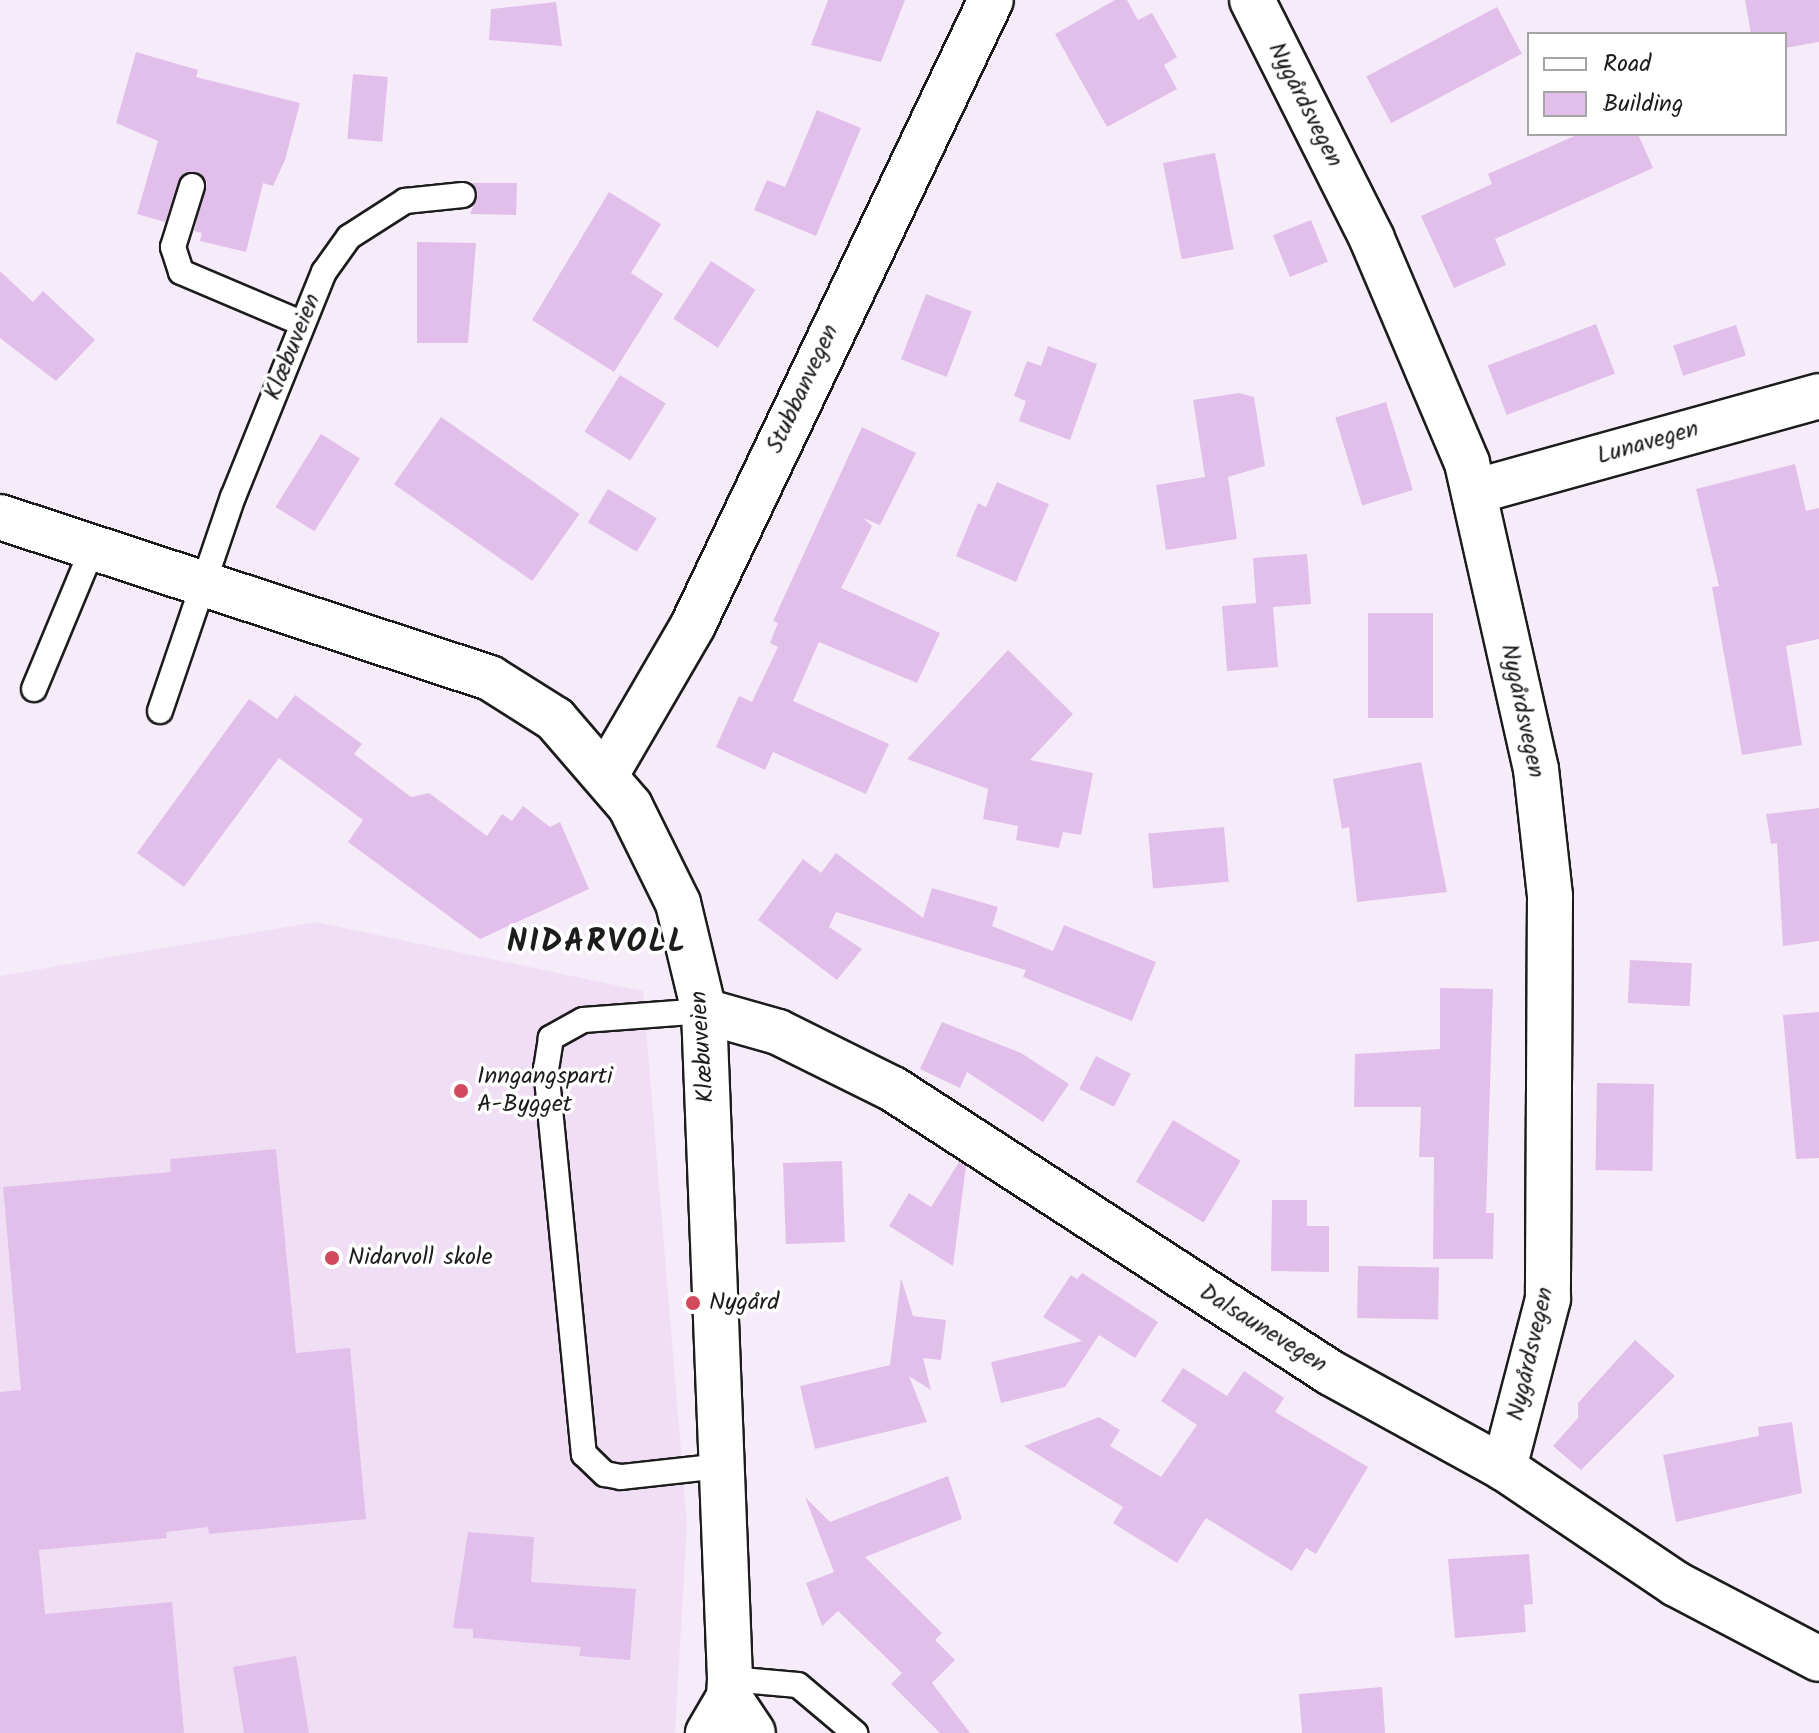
<!DOCTYPE html>
<html>
<head>
<meta charset="utf-8">
<style>
	body { margin:0 }
	#map { position:relative; width:1819px; height:1733px; overflow:hidden; background:#f6ecf9; font-family:Kalam,sans-serif }
	div>[style] { position:absolute }
	.built>* { inset:0; background:#f0def4 }
	.building>* { inset:0; background:#e2bfea; transform-origin:0 0 }
	.roads { filter:drop-shadow(2px 0 #1c1c1c) drop-shadow(-2px 0 #1c1c1c) drop-shadow(0 2px #1c1c1c) drop-shadow(0 -2px #1c1c1c) }
	.service>* { height:24px; margin:-12px; padding:0 12px; transform-origin:12px; border-radius:12px; background:#fff }
	.minor>* { height:44px; margin:-22px; padding:0 22px; transform-origin:22px; border-radius:22px; background:#fff }
	.tertiary>* { height:44px; margin:-22px; padding:0 22px; transform-origin:22px; border-radius:22px; background:#fff }
	.dots>* { width:22px; height:22px; translate:-50% -50%; box-sizing:border-box; border:4px solid #fff; border-radius:50% }
	span { translate:-50% -50%; white-space:nowrap; text-align:center; line-height:1.15; -webkit-text-stroke:7px #fff; paint-order:stroke }
	.street-label { font-size:24px; color:#1c1c1c }
	.poi-label { font-size:24px; color:#1c1c1c }
	.left { translate:0 -50%; text-align:left }
	.district-label { font-size:32px; color:#1c1c1c; font-weight:700; letter-spacing:2px }
	.legend { position:absolute; left:1527px; top:32px; width:260px; height:104px; box-sizing:border-box; background:#fff; border:2px solid #a4a4a4; margin:0; padding:10px 14px; list-style:none; font-size:24px; color:#1c1c1c }
	.legend li { display:flex; align-items:center; gap:16px; height:40px }
	.legend b { width:40px; border:2px solid #a4a4a4 }
</style>
</head>
<body>
<div id="map">
	<div class="built">
		<i style="clip-path:polygon(316px 922px,643px 991px,687px 1524px,675px 1733px,0 1733px,0 976px)"></i>
	</div>
	<div class="building">
		<i style="clip-path:polygon(828px 0,905px 0,881px 62px,811px 45px)"></i>
		<i style="clip-path:polygon(1115px 0,1127px 0,1138px 20px,1152px 13px,1177px 57px,1164px 65px,1177px 89px,1107px 127px,1055px 34px)"></i>
		<i style="clip-path:polygon(1745px 0,1819px 0,1819px 42px,1785px 48px,1785px 34px,1751px 34px)"></i>
		<i style="clip-path:polygon(556px 2px,562px 46px,489px 40px,491px 9px)"></i>
		<i style="left:1497px;top:7px;width:53px;height:148px;rotate:62deg"></i>
		<i style="clip-path:polygon(136px 52px,198px 70px,196px 77px,300px 103px,285px 160px,273px 186px,263px 183px,246px 252px,200px 241px,202px 233px,194px 231px,207px 183px,197px 172px,181px 176px,165px 222px,137px 214px,158px 141px,116px 123px)"></i>
		<i style="left:353px;top:74px;width:35px;height:65px;rotate:5deg"></i>
		<i style="clip-path:polygon(817px 110px,861px 128px,816px 236px,754px 210px,767px 180px,785px 187px)"></i>
		<i style="clip-path:polygon(1579px 134px,1638px 134px,1653px 168px,1495px 239px,1506px 265px,1454px 288px,1421px 216px,1492px 184px,1488px 174px)"></i>
		<i style="left:1215px;top:153px;width:98px;height:53px;rotate:79deg"></i>
		<i style="clip-path:polygon(471px 183px,517px 183px,516px 215px,470px 214px,478px 194px)"></i>
		<i style="clip-path:polygon(609px 192px,661px 224px,631px 273px,663px 294px,614px 372px,532px 320px)"></i>
		<i style="left:1311px;top:220px;width:45px;height:41px;rotate:68deg"></i>
		<i style="clip-path:polygon(417px 242px,476px 243px,468px 343px,417px 343px)"></i>
		<i style="left:711px;top:261px;width:53px;height:69px;rotate:33deg"></i>
		<i style="clip-path:polygon(0 271px,33px 302px,43px 291px,95px 340px,56px 381px,0 338px)"></i>
		<i style="left:926px;top:294px;width:49px;height:70px;rotate:21deg"></i>
		<i style="left:1596px;top:324px;width:53px;height:116px;rotate:69deg"></i>
		<i style="left:1736px;top:325px;width:32px;height:66px;rotate:72deg"></i>
		<i style="clip-path:polygon(1048px 346px,1097px 364px,1070px 440px,1019px 421px,1026px 401px,1014px 396px,1027px 361px,1041px 366px)"></i>
		<i style="left:620px;top:375px;width:54px;height:67px;rotate:32deg"></i>
		<i style="clip-path:polygon(1239px 393px,1254px 397px,1265px 466px,1228px 477px,1237px 539px,1166px 550px,1156px 485px,1205px 477px,1193px 400px)"></i>
		<i style="left:1386px;top:402px;width:92px;height:53px;rotate:73deg"></i>
		<i style="left:441px;top:417px;width:169px;height:82px;rotate:35deg"></i>
		<i style="clip-path:polygon(862px 427px,916px 453px,880px 525px,863px 518px,872px 526px,841px 588px,940px 633px,917px 683px,819px 642px,793px 701px,889px 744px,866px 794px,773px 752px,765px 770px,716px 747px,739px 696px,752px 702px,778px 647px,770px 643px,778px 623px,773px 621px)"></i>
		<i style="left:321px;top:434px;width:46px;height:86px;rotate:32deg"></i>
		<i style="clip-path:polygon(1795px 464px,1806px 511px,1819px 508px,1819px 639px,1786px 646px,1802px 745px,1742px 755px,1712px 587px,1719px 586px,1696px 489px)"></i>
		<i style="clip-path:polygon(997px 482px,1049px 504px,1016px 582px,956px 556px,978px 503px,986px 507px)"></i>
		<i style="left:608px;top:489px;width:57px;height:39px;rotate:31deg"></i>
		<i style="clip-path:polygon(1307px 554px,1311px 604px,1273px 607px,1278px 667px,1227px 671px,1222px 606px,1256px 603px,1253px 558px)"></i>
		<i style="left:1368px;top:613px;width:65px;height:105px"></i>
		<i style="clip-path:polygon(1008px 650px,1073px 714px,1030px 760px,1093px 773px,1081px 835px,1063px 832px,1059px 848px,1016px 840px,1018px 826px,983px 819px,988px 789px,907px 759px)"></i>
		<i style="clip-path:polygon(295px 695px,362px 744px,354px 754px,411px 797px,429px 793px,487px 836px,502px 814px,512px 821px,523px 806px,550px 827px,560px 822px,589px 889px,480px 939px,348px 842px,363px 820px,279px 758px,184px 887px,137px 853px,249px 699px,277px 719px)"></i>
		<i style="clip-path:polygon(1421px 762px,1447px 892px,1357px 902px,1349px 827px,1342px 829px,1333px 779px)"></i>
		<i style="clip-path:polygon(1819px 808px,1819px 941px,1783px 946px,1777px 843px,1771px 844px,1766px 814px)"></i>
		<i style="left:1224px;top:827px;width:55px;height:76px;rotate:85deg"></i>
		<i style="clip-path:polygon(836px 853px,923px 918px,932px 888px,998px 907px,992px 926px,1053px 951px,1064px 925px,1156px 962px,1132px 1021px,1023px 977px,1026px 970px,836px 912px,829px 927px,862px 949px,837px 980px,758px 920px,803px 859px,821px 873px)"></i>
		<i style="left:1630px;top:960px;width:62px;height:43px;rotate:3deg"></i>
		<i style="clip-path:polygon(1440px 988px,1493px 989px,1486px 1213px,1494px 1213px,1493px 1259px,1433px 1259px,1434px 1157px,1419px 1157px,1421px 1107px,1354px 1107px,1355px 1054px,1440px 1049px)"></i>
		<i style="clip-path:polygon(1819px 1012px,1819px 1158px,1796px 1159px,1783px 1015px)"></i>
		<i style="clip-path:polygon(942px 1022px,1021px 1053px,1069px 1084px,1043px 1122px,967px 1072px,960px 1088px,920px 1069px)"></i>
		<i style="left:1096px;top:1056px;width:39px;height:37px;rotate:27deg"></i>
		<i style="left:1597px;top:1083px;width:57px;height:87px;rotate:1deg"></i>
		<i style="left:1173px;top:1120px;width:79px;height:72px;rotate:31deg"></i>
		<i style="clip-path:polygon(276px 1149px,296px 1353px,350px 1348px,366px 1519px,209px 1534px,208px 1527px,166px 1532px,167px 1538px,39px 1550px,45px 1614px,172px 1602px,184px 1733px,0 1733px,0 1392px,21px 1390px,3px 1187px,171px 1172px,170px 1159px)"></i>
		<i style="left:842px;top:1161px;width:81px;height:59px;rotate:88deg"></i>
		<i style="clip-path:polygon(959px 1162px,966px 1166px,953px 1266px,889px 1226px,909px 1193px,931px 1207px)"></i>
		<i style="clip-path:polygon(1272px 1200px,1307px 1200px,1307px 1226px,1329px 1226px,1329px 1272px,1271px 1271px)"></i>
		<i style="left:1358px;top:1266px;width:81px;height:52px;rotate:1deg"></i>
		<i style="clip-path:polygon(1082px 1273px,1158px 1322px,1135px 1358px,1099px 1335px,1065px 1387px,1001px 1403px,991px 1362px,1082px 1341px,1043px 1317px,1071px 1275px,1077px 1279px)"></i>
		<i style="clip-path:polygon(901px 1278px,913px 1316px,946px 1320px,941px 1360px,923px 1358px,931px 1390px,909px 1376px,927px 1422px,815px 1449px,800px 1386px,890px 1365px)"></i>
		<i style="clip-path:polygon(1635px 1340px,1675px 1376px,1581px 1470px,1553px 1446px,1578px 1418px,1578px 1403px)"></i>
		<i style="clip-path:polygon(1183px 1368px,1227px 1396px,1244px 1371px,1284px 1398px,1275px 1412px,1368px 1467px,1316px 1554px,1306px 1548px,1292px 1571px,1206px 1518px,1177px 1563px,1113px 1523px,1123px 1507px,1024px 1446px,1099px 1417px,1120px 1430px,1110px 1446px,1161px 1477px,1197px 1425px,1161px 1401px)"></i>
		<i style="clip-path:polygon(1792px 1422px,1802px 1493px,1676px 1522px,1663px 1455px,1759px 1436px,1758px 1427px)"></i>
		<i style="clip-path:polygon(948px 1476px,962px 1519px,865px 1557px,942px 1633px,935px 1640px,955px 1660px,932px 1683px,970px 1733px,940px 1733px,891px 1684px,902px 1673px,838px 1611px,822px 1626px,806px 1583px,834px 1572px,805px 1497px,830px 1522px)"></i>
		<i style="clip-path:polygon(468px 1532px,534px 1537px,531px 1582px,636px 1589px,630px 1660px,579px 1656px,581px 1647px,473px 1638px,473px 1629px,453px 1628px)"></i>
		<i style="clip-path:polygon(1529px 1554px,1533px 1604px,1524px 1605px,1526px 1632px,1455px 1638px,1448px 1559px)"></i>
		<i style="clip-path:polygon(296px 1656px,309px 1733px,244px 1733px,233px 1667px)"></i>
		<i style="clip-path:polygon(1382px 1687px,1385px 1733px,1302px 1733px,1299px 1694px)"></i>
	</div>
	<div class="roads">
		<div class="service">
			<i style="left:192px;top:186px;width:64px;rotate:107.3deg"></i>
			<i style="left:173px;top:247px;width:26px;rotate:72deg"></i>
			<i style="left:181px;top:272px;width:130px;rotate:23deg"></i>
			<i style="left:34px;top:689px;width:156px;rotate:-67.4deg"></i>
			<i style="left:160px;top:711px;width:226px;rotate:-71.2deg"></i>
			<i style="left:233px;top:497px;width:243px;rotate:-68deg"></i>
			<i style="left:324px;top:272px;width:43px;rotate:-54.5deg"></i>
			<i style="left:349px;top:237px;width:67px;rotate:-32.7deg"></i>
			<i style="left:405px;top:201px;width:58px;rotate:-5.9deg"></i>
			<i style="left:704px;top:1011px;width:121px;rotate:175.7deg"></i>
			<i style="left:583px;top:1020px;width:37px;rotate:151deg"></i>
			<i style="left:551px;top:1038px;width:30px;rotate:99deg"></i>
			<i style="left:546px;top:1068px;width:388px;rotate:84.4deg"></i>
			<i style="left:584px;top:1454px;width:29px;rotate:44deg"></i>
			<i style="left:605px;top:1474px;width:16px;rotate:11deg"></i>
			<i style="left:621px;top:1477px;width:101px;rotate:-6.3deg"></i>
			<i style="left:730px;top:1679px;width:68px;rotate:5deg"></i>
			<i style="left:798px;top:1685px;width:75px;rotate:40.1deg"></i>
		</div>
		<div class="minor">
			<i style="left:1252px;top:0;width:267px;rotate:63.3deg"></i>
			<i style="left:1372px;top:239px;width:243px;rotate:67deg"></i>
			<i style="left:1467px;top:463px;width:314px;rotate:77.3deg"></i>
			<i style="left:1536px;top:769px;width:128px;rotate:83.7deg"></i>
			<i style="left:1550px;top:896px;width:403px;rotate:90.3deg"></i>
			<i style="left:1548px;top:1299px;width:175px;rotate:104.6deg"></i>
			<i style="left:1477px;top:491px;width:355px;rotate:-15.5deg"></i>
			<i style="left:607px;top:773px;width:171px;rotate:-59.8deg"></i>
			<i style="left:693px;top:625px;width:692px;rotate:-64.51deg"></i>
			<i style="left:704px;top:1011px;width:77px;rotate:15.8deg"></i>
			<i style="left:778px;top:1032px;width:128px;rotate:26.4deg"></i>
			<i style="left:893px;top:1089px;width:522px;rotate:32.96deg"></i>
			<i style="left:1331px;top:1373px;width:197px;rotate:28.8deg"></i>
			<i style="left:1504px;top:1468px;width:207px;rotate:34deg"></i>
			<i style="left:1676px;top:1584px;width:161px;rotate:27.7deg"></i>
		</div>
		<div class="tertiary">
			<i style="left:0;top:517px;width:516px;rotate:18.19deg"></i>
			<i style="left:490px;top:678px;width:77px;rotate:32.2deg"></i>
			<i style="left:555px;top:719px;width:115px;rotate:49.2deg"></i>
			<i style="left:630px;top:806px;width:108px;rotate:63.7deg"></i>
			<i style="left:678px;top:903px;width:111px;rotate:76.5deg"></i>
			<i style="left:704px;top:1011px;width:669px;rotate:87.77deg"></i>
			<i style="left:730px;top:1679px;width:18px;rotate:93deg"></i>
			<i style="left:729px;top:1697px;width:42px;rotate:120.3deg"></i>
			<i style="left:729px;top:1697px;width:43px;rotate:56.3deg"></i>
		</div>
	</div>
	<div class="dots">
		<i style="left:461px;top:1091px;background:#d1495b"></i>
		<i style="left:332px;top:1258px;background:#d1495b"></i>
		<i style="left:693px;top:1303px;background:#d1495b"></i>
	</div>
	<div class="street-label">
		<span style="left:1305px;top:105px;rotate:63deg">Nygårdsvegen</span>
		<span style="left:293px;top:347px;rotate:-68deg">Klæbuveien</span>
		<span style="left:803px;top:389px;rotate:-65deg">Stubbanvegen</span>
		<span style="left:1648px;top:443px;rotate:-16deg">Lunavegen</span>
		<span style="left:1522px;top:711px;rotate:78deg">Nygårdsvegen</span>
		<span style="left:703px;top:1047px;rotate:-94deg">Klæbuveien</span>
		<span style="left:1263px;top:1329px;rotate:32deg">Dalsaunevegen</span>
		<span style="left:1531px;top:1354px;rotate:-77deg">Nygårdsvegen</span>
	</div>
	<div class="poi-label">
		<span class="left" style="left:477px;top:1091px">Inngangsparti<br>A-Bygget</span>
		<span class="left" style="left:348px;top:1258px">Nidarvoll skole</span>
		<span class="left" style="left:709px;top:1303px">Nygård</span>
	</div>
	<div class="district-label">
		<span style="left:597px;top:943px">NIDARVOLL</span>
	</div>
	<ul class="legend">
	<li><b style="height:10px;background:#fff"></b>Road</li>
	<li><b style="height:22px;background:#e2bfea"></b>Building</li>
	</ul>
</div>
</body>
</html>
